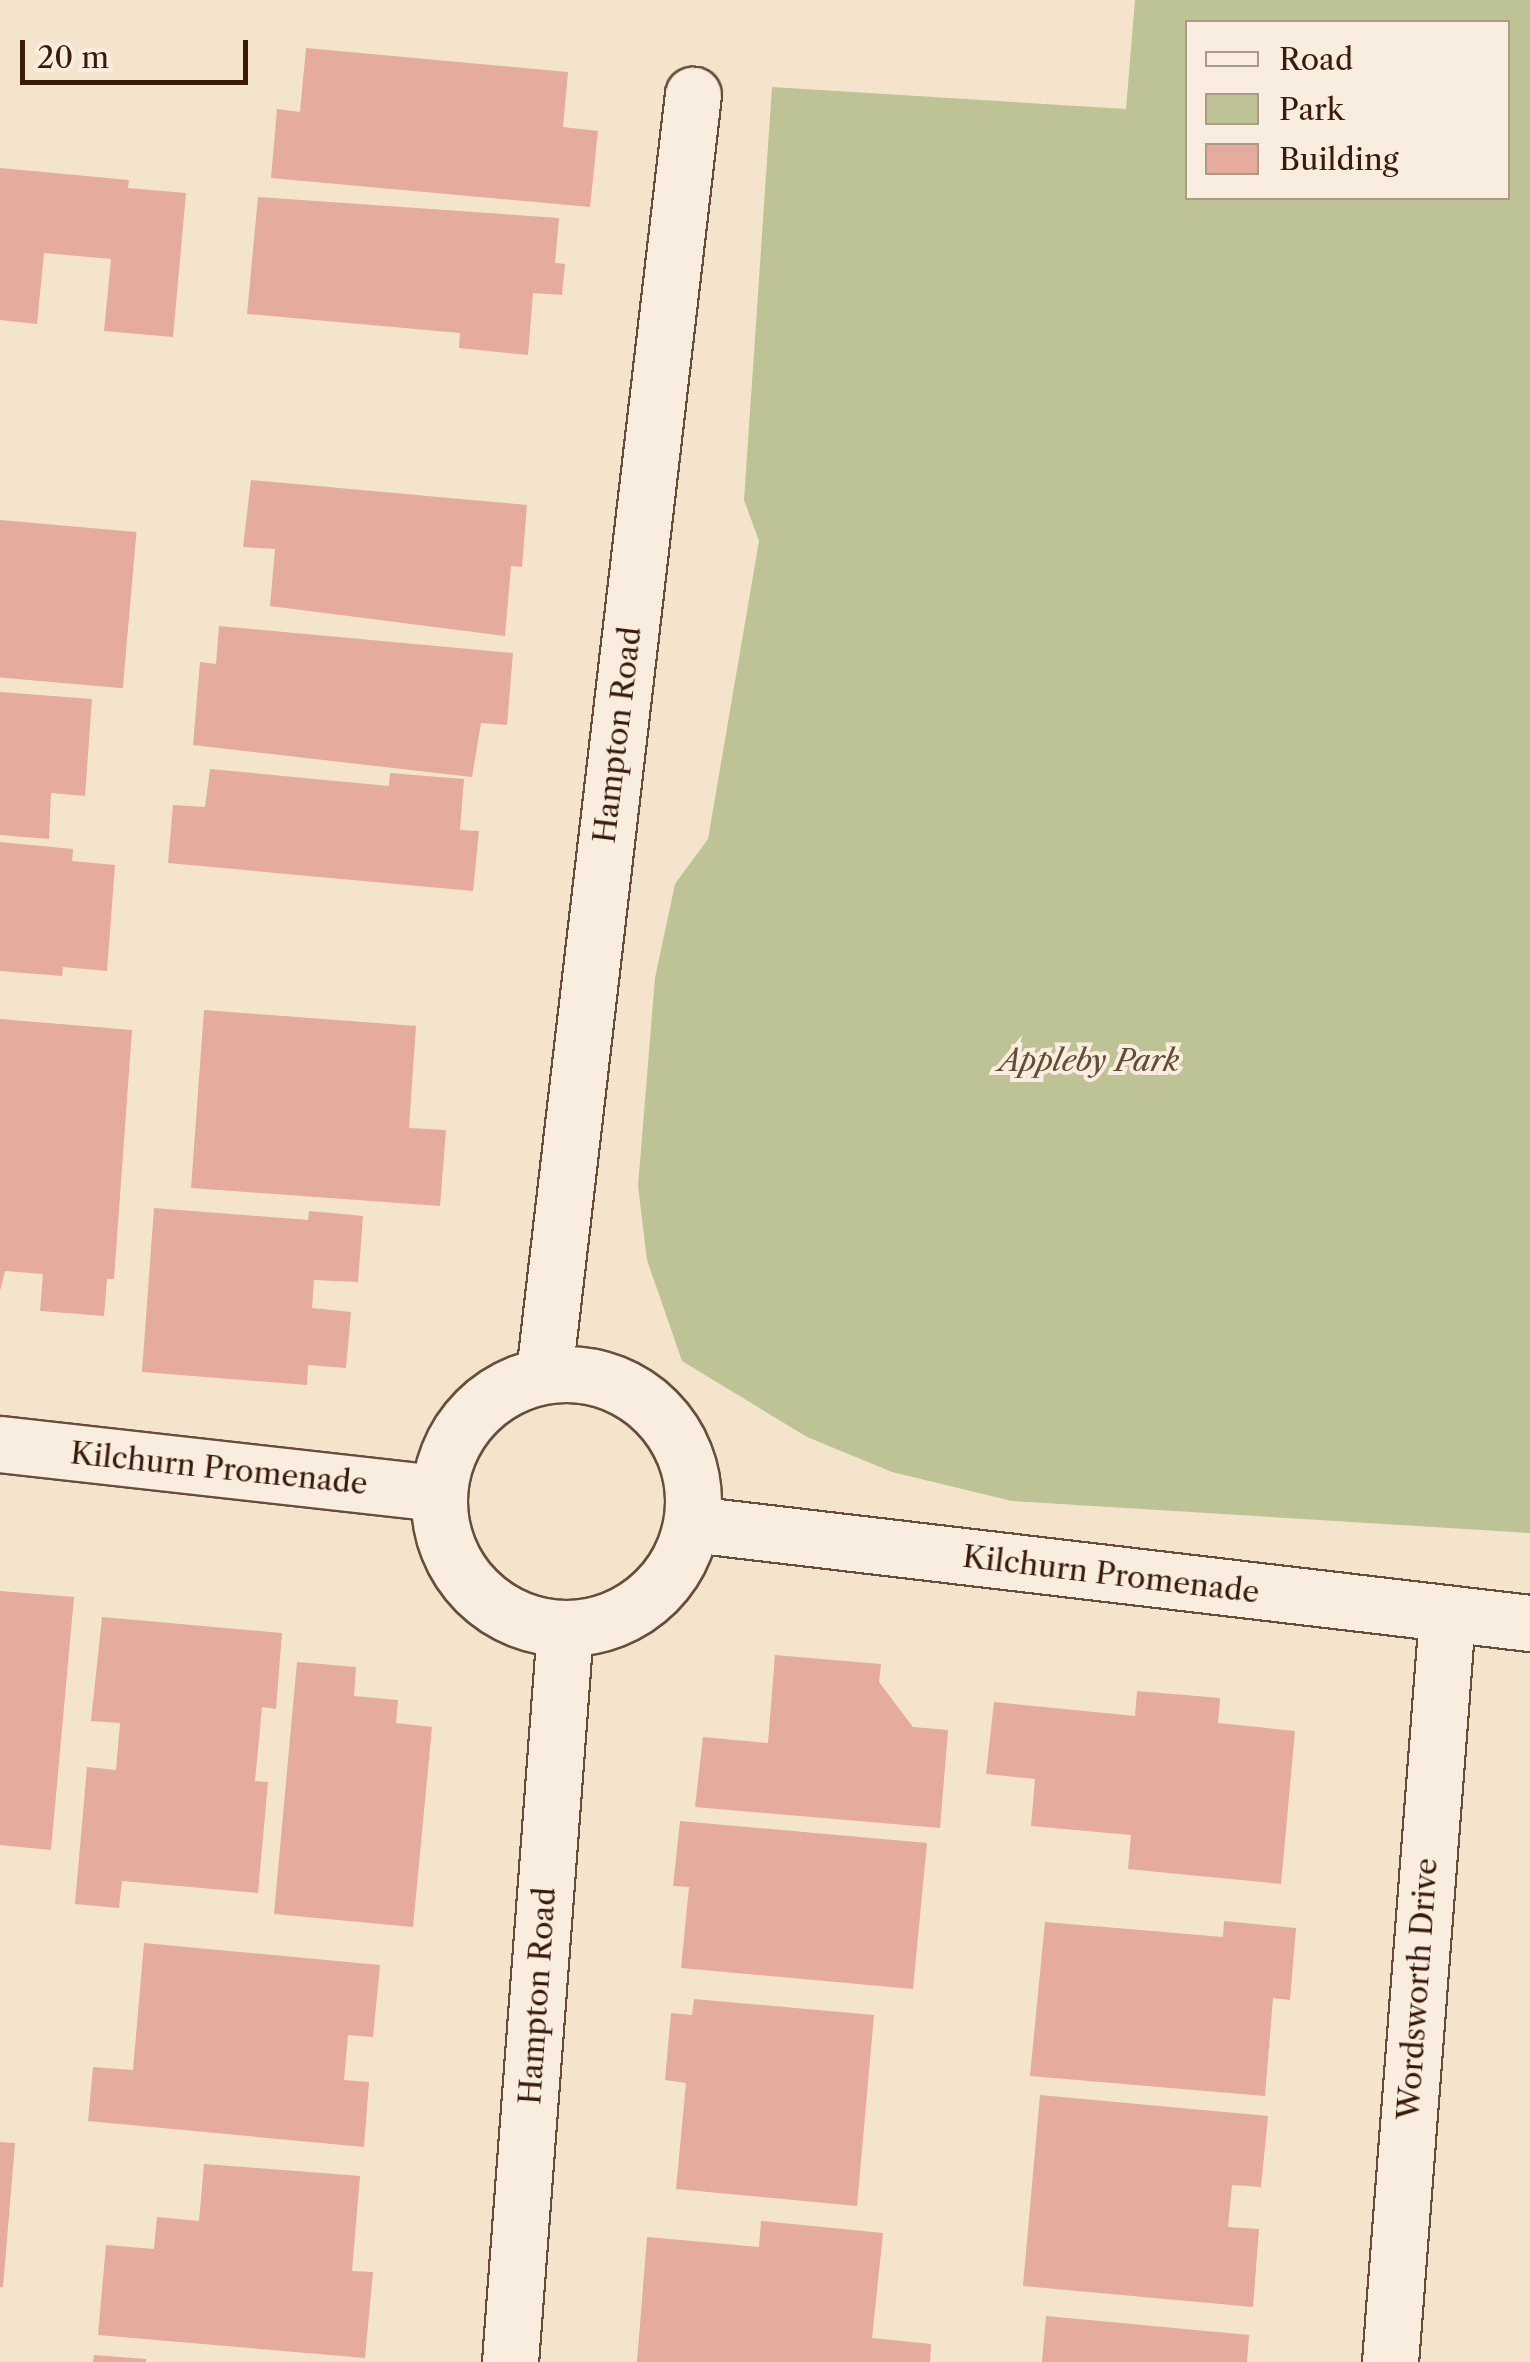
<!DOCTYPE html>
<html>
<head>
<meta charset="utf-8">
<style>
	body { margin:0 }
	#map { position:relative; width:1530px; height:2362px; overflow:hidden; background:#f4e4cc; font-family:"Libre Caslon Text",serif }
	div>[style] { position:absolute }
	.green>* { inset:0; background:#bec396 }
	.building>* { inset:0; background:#e5ab9d; transform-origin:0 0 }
	.roads { filter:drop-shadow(2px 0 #684d3b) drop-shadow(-2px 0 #684d3b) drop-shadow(0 2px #684d3b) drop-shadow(0 -2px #684d3b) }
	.minor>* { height:55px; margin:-27.5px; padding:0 27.5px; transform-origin:27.5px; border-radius:27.5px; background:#f8edde }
	.minor>.ring { margin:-27.5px; padding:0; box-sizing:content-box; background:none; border:55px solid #f8edde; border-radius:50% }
	span { translate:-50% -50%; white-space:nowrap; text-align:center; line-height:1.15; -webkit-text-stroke:8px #f8edde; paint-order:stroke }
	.street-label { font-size:30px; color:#3a1b0b }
	.park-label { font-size:30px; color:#624d35; font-style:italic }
	.legend { position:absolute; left:1185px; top:20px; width:325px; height:180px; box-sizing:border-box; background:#f8edde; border:2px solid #ac998a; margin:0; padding:12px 18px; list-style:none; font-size:30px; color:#3a1b0b }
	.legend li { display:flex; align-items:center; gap:20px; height:50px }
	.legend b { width:50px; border:2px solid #ac998a }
	.scale { position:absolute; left:20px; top:40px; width:228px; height:45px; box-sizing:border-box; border:5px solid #3a1b0b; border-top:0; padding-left:12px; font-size:30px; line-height:35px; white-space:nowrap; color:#3a1b0b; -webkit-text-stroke:8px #f8edde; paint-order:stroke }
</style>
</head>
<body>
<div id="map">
	<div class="green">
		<i style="clip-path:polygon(evenodd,1135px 0,1530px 0,1530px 1533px,1012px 1501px,892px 1472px,807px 1437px,682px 1361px,647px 1260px,638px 1186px,655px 978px,675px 884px,708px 839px,759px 541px,744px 500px,772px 87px,1126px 109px,1135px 0,1188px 22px,1508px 22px,1508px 198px,1188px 198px,1188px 22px)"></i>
	</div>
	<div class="building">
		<i style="clip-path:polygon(306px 48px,568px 72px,563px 127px,598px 131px,590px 207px,271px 178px,277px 109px,300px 112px)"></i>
		<i style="clip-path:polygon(0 168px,129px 180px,128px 188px,186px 193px,173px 337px,104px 331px,111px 259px,44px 253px,37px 324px,0 320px)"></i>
		<i style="clip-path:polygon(258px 197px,559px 218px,555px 263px,565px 264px,562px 295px,533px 293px,528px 355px,459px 348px,460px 333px,247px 314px)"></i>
		<i style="clip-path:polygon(251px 480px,527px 505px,522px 567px,511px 566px,505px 636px,270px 606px,275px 549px,243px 547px)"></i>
		<i style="left:0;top:520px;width:137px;height:157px;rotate:5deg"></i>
		<i style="clip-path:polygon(219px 626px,513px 653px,507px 725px,481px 723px,472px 777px,193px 745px,200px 662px,216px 664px)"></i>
		<i style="clip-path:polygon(0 692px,92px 699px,85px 796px,51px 793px,49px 839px,0 835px)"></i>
		<i style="clip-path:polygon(210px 769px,389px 786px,390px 773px,464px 779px,460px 830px,479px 831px,473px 891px,168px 863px,173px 805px,205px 807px)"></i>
		<i style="clip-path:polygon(0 842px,73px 849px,72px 861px,115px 865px,107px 971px,63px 967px,62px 976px,0 971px)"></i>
		<i style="clip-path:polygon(204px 1010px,416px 1026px,409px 1128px,446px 1130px,440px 1206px,191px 1188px)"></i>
		<i style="clip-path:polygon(0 1019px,132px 1030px,114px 1279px,107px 1279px,104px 1316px,40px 1311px,43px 1274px,5px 1271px,0 1291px)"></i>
		<i style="clip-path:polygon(154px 1208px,308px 1220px,309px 1211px,363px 1216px,358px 1282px,314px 1280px,312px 1308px,351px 1312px,346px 1368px,308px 1365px,307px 1385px,142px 1372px)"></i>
		<i style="clip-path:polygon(0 1591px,74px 1597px,51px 1850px,0 1845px)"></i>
		<i style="clip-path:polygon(102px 1617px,282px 1633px,276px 1709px,262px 1707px,255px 1781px,268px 1782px,258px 1893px,122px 1881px,119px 1908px,75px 1904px,87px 1767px,116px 1770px,120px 1723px,91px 1721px)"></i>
		<i style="clip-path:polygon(775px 1655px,881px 1664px,879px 1682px,913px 1727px,948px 1730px,940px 1828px,695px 1807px,703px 1737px,768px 1743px)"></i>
		<i style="clip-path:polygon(297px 1662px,356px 1667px,354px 1696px,398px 1700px,396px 1723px,432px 1727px,413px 1927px,274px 1914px)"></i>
		<i style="clip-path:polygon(1137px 1691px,1220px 1698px,1218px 1723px,1295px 1731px,1281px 1884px,1128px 1869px,1131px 1835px,1031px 1826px,1035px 1779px,986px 1774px,994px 1702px,1135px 1716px)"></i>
		<i style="clip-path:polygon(680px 1821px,927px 1843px,913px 1989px,681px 1968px,689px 1887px,673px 1886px)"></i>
		<i style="clip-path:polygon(1224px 1921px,1296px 1928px,1290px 2000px,1273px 1998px,1265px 2096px,1030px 2076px,1045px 1922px,1223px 1937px)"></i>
		<i style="clip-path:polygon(144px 1943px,380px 1965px,373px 2037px,348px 2035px,344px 2080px,369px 2082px,364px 2147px,88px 2121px,93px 2067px,133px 2070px)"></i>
		<i style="clip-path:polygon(694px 1999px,874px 2015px,857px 2206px,676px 2189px,686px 2083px,665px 2080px,671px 2013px,692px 2015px)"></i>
		<i style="clip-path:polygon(1040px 2095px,1268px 2116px,1261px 2187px,1232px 2185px,1228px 2227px,1259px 2229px,1253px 2307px,1023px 2286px)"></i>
		<i style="clip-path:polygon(0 2142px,15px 2143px,3px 2287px,0 2287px)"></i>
		<i style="clip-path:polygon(204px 2164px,360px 2176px,352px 2271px,373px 2272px,365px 2358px,98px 2335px,106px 2245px,154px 2249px,157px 2217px,199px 2221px)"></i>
		<i style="clip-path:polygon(761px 2221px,883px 2233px,872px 2338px,931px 2344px,930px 2362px,637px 2362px,647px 2237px,759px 2247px)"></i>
		<i style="clip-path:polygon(1046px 2316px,1249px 2335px,1247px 2362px,1042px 2362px)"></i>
		<i style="clip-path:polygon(94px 2355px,146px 2359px,146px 2362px,93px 2362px)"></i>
	</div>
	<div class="roads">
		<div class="minor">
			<i style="left:544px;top:1374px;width:1288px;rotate:-83.36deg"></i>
			<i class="ring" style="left:439px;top:1374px;width:199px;height:199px"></i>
			<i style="left:0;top:1444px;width:441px;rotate:6.4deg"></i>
			<i style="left:692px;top:1524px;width:844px;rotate:6.74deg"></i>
			<i style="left:510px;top:2362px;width:735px;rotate:-85.71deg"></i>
			<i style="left:1390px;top:2362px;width:748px;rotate:-85.63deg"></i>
		</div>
	</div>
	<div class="street-label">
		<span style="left:618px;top:735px;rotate:-83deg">Hampton Road</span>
		<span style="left:219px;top:1469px;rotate:6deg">Kilchurn Promenade</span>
		<span style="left:1111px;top:1575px;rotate:7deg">Kilchurn Promenade</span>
		<span style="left:1418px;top:1989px;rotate:-86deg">Wordsworth Drive</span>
		<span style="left:538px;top:1996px;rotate:-86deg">Hampton Road</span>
	</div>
	<div class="park-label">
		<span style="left:1089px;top:1061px">Appleby Park</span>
	</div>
	<ul class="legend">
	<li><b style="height:12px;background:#f8edde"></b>Road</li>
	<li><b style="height:28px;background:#bec396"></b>Park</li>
	<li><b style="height:28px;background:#e5ab9d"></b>Building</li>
	</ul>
	<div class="scale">20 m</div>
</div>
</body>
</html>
